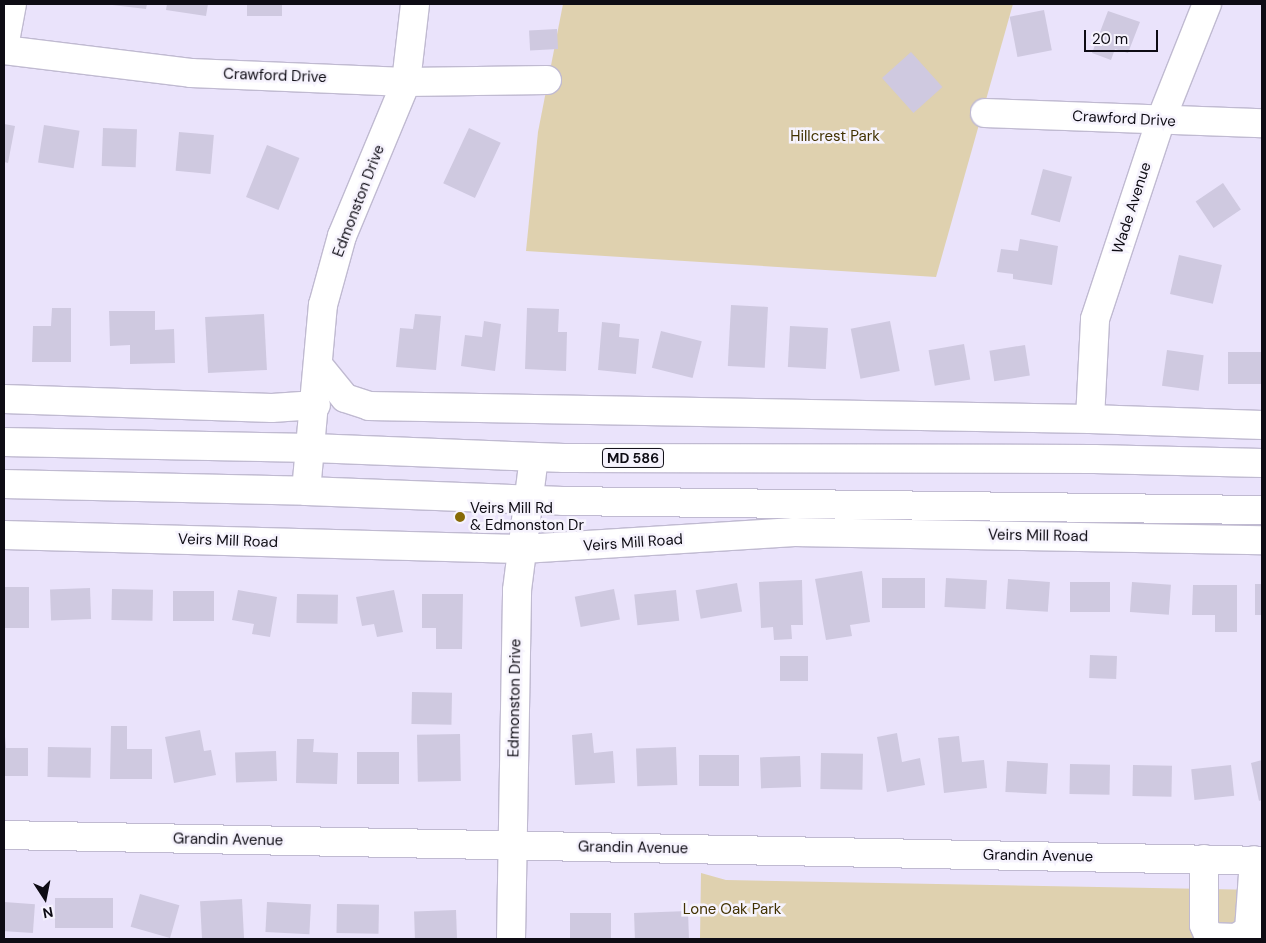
<!DOCTYPE html>
<html>
<head>
<meta charset="utf-8">
<style>
	body { margin:0 }
	#map { position:relative; width:1266px; height:943px; overflow:hidden; background:#eae3fb; font-family:"DM Sans",sans-serif }
	div>[style] { position:absolute }
	.green>* { inset:0; background:#dfd1af }
	.building>* { inset:0; background:#cfc9e0; transform-origin:0 0 }
	.roads { filter:drop-shadow(1px 0 #c0bad1) drop-shadow(-1px 0 #c0bad1) drop-shadow(0 1px #c0bad1) drop-shadow(0 -1px #c0bad1) }
	.minor>* { height:28px; margin:-14px; padding:0 14px; transform-origin:14px; border-radius:14px; background:#fff }
	.major>* { height:28px; margin:-14px; padding:0 14px; transform-origin:14px; border-radius:14px; background:#fff }
	.dots>* { width:14px; height:14px; translate:-50% -50%; box-sizing:border-box; border:2px solid #f6f3fd; border-radius:50% }
	span { translate:-50% -50%; white-space:nowrap; text-align:center; line-height:1.15; -webkit-text-stroke:5px #f6f3fd; paint-order:stroke }
	.shield-label span { padding:1px 4px; background:#f6f3fd; border:1px solid; border-radius:4px; -webkit-text-stroke-width:0 }
	.shield-label { font-size:14px; color:#0e0c14; font-weight:700 }
	.street-label { font-size:15px; color:#0e0c14 }
	.park-label { font-size:15px; color:#413100 }
	.poi-label { font-size:15px; color:#0e0c14 }
	.left { translate:0 -50%; text-align:left }
	.frame { position:absolute; inset:0; border:5px solid #0e0c14; pointer-events:none }
	.north { position:absolute; left:20px; top:873px; width:50px; height:50px; -webkit-text-stroke:4px #f6f3fd; paint-order:stroke; rotate:169deg; font-size:14px; font-weight:700; line-height:20px; text-align:center; color:#0e0c14 }
	.north::after { content:''; display:block; margin:auto; width:18px; height:22px; background:#0e0c14; clip-path:polygon(50% 0,100% 100%,50% 72%,0 100%) }
	.scale { position:absolute; left:1084px; top:30px; width:74px; height:22px; box-sizing:border-box; border:2px solid #0e0c14; border-top:0; padding-left:6px; font-size:15px; line-height:18px; white-space:nowrap; color:#0e0c14; -webkit-text-stroke:4px #f6f3fd; paint-order:stroke }
</style>
</head>
<body>
<div id="map">
	<div class="green">
		<i style="clip-path:polygon(563px 4px,1013px 4px,936px 277px,526px 251px,538px 132px)"></i>
		<i style="clip-path:polygon(701px 873px,726px 880px,1262px 890px,1262px 939px,700px 939px)"></i>
	</div>
	<div class="building">
		<i style="clip-path:polygon(104px 4px,147px 4px,146px 9px)"></i>
		<i style="clip-path:polygon(167px 4px,208px 4px,206px 16px,166px 10px)"></i>
		<i style="left:247px;top:4px;width:35px;height:12px"></i>
		<i style="left:1044px;top:10px;width:41px;height:35px;rotate:79deg"></i>
		<i style="clip-path:polygon(1108px 11px,1140px 22px,1128px 53px,1115px 49px,1111px 60px,1092px 53px)"></i>
		<i style="left:557px;top:29px;width:20px;height:28px;rotate:87deg"></i>
		<i style="left:911px;top:52px;width:47px;height:39px;rotate:48deg"></i>
		<i style="clip-path:polygon(4px 124px,15px 126px,8px 163px,4px 162px)"></i>
		<i style="left:44px;top:125px;width:36px;height:38px;rotate:9deg"></i>
		<i style="left:103px;top:128px;width:34px;height:38px;rotate:2deg"></i>
		<i style="left:469px;top:128px;width:35px;height:61px;rotate:25deg"></i>
		<i style="left:179px;top:132px;width:35px;height:39px;rotate:5deg"></i>
		<i style="left:267px;top:145px;width:35px;height:56px;rotate:22deg"></i>
		<i style="left:1043px;top:169px;width:30px;height:47px;rotate:15deg"></i>
		<i style="left:1223px;top:183px;width:32px;height:33px;rotate:56deg"></i>
		<i style="clip-path:polygon(1020px 239px,1058px 246px,1052px 285px,1013px 279px,1013px 274px,997px 272px,1001px 249px,1018px 251px)"></i>
		<i style="left:1179px;top:255px;width:44px;height:40px;rotate:13deg"></i>
		<i style="left:731px;top:305px;width:37px;height:61px;rotate:3deg"></i>
		<i style="clip-path:polygon(52px 308px,71px 308px,71px 362px,32px 362px,33px 326px,51px 326px)"></i>
		<i style="clip-path:polygon(527px 308px,559px 309px,558px 332px,567px 332px,566px 371px,525px 369px)"></i>
		<i style="clip-path:polygon(109px 311px,155px 311px,155px 330px,174px 329px,175px 363px,130px 364px,130px 345px,110px 346px)"></i>
		<i style="left:264px;top:314px;width:56px;height:59px;rotate:87deg"></i>
		<i style="clip-path:polygon(415px 314px,441px 316px,436px 370px,396px 367px,400px 328px,413px 329px)"></i>
		<i style="clip-path:polygon(484px 321px,501px 324px,495px 371px,461px 366px,465px 335px,482px 337px)"></i>
		<i style="left:890px;top:321px;width:51px;height:40px;rotate:79deg"></i>
		<i style="clip-path:polygon(602px 322px,620px 324px,619px 337px,639px 339px,636px 374px,598px 370px)"></i>
		<i style="left:790px;top:326px;width:38px;height:41px;rotate:3deg"></i>
		<i style="left:661px;top:331px;width:42px;height:38px;rotate:14deg"></i>
		<i style="left:964px;top:344px;width:36px;height:36px;rotate:80deg"></i>
		<i style="left:1025px;top:345px;width:31px;height:36px;rotate:81deg"></i>
		<i style="left:1167px;top:350px;width:37px;height:36px;rotate:8deg"></i>
		<i style="left:1262px;top:352px;width:32px;height:34px;rotate:90deg"></i>
		<i style="clip-path:polygon(862px 571px,870px 622px,850px 625px,852px 636px,826px 640px,815px 579px)"></i>
		<i style="left:882px;top:578px;width:43px;height:30px"></i>
		<i style="left:946px;top:578px;width:41px;height:29px;rotate:3deg"></i>
		<i style="left:1008px;top:579px;width:42px;height:30px;rotate:4deg"></i>
		<i style="clip-path:polygon(802px 580px,803px 625px,791px 625px,792px 639px,774px 640px,773px 627px,761px 628px,759px 582px)"></i>
		<i style="left:1110px;top:582px;width:30px;height:40px;rotate:90deg"></i>
		<i style="left:1132px;top:582px;width:39px;height:30px;rotate:4deg"></i>
		<i style="left:737px;top:583px;width:29px;height:42px;rotate:80deg"></i>
		<i style="left:1255px;top:584px;width:7px;height:31px"></i>
		<i style="clip-path:polygon(1193px 585px,1237px 585px,1237px 632px,1215px 632px,1215px 615px,1192px 615px)"></i>
		<i style="left:29px;top:587px;width:41px;height:25px;rotate:90deg"></i>
		<i style="left:90px;top:588px;width:31px;height:40px;rotate:88deg"></i>
		<i style="left:112px;top:589px;width:41px;height:31px;rotate:1deg"></i>
		<i style="left:614px;top:589px;width:31px;height:40px;rotate:79deg"></i>
		<i style="clip-path:polygon(238px 590px,277px 597px,270px 637px,252px 634px,254px 624px,232px 620px)"></i>
		<i style="clip-path:polygon(394px 590px,403px 632px,377px 637px,374px 624px,362px 626px,356px 597px)"></i>
		<i style="left:676px;top:590px;width:31px;height:42px;rotate:84deg"></i>
		<i style="left:173px;top:591px;width:41px;height:30px"></i>
		<i style="left:297px;top:594px;width:41px;height:29px;rotate:1deg"></i>
		<i style="clip-path:polygon(422px 594px,463px 594px,462px 649px,436px 649px,436px 628px,422px 628px)"></i>
		<i style="left:1090px;top:655px;width:27px;height:23px;rotate:2deg"></i>
		<i style="left:780px;top:656px;width:28px;height:25px"></i>
		<i style="left:412px;top:692px;width:40px;height:32px;rotate:1deg"></i>
		<i style="clip-path:polygon(4px 725px,6px 748px,28px 748px,28px 776px,4px 776px)"></i>
		<i style="clip-path:polygon(111px 726px,127px 726px,127px 749px,152px 749px,152px 779px,110px 779px)"></i>
		<i style="clip-path:polygon(200px 730px,204px 751px,211px 750px,216px 775px,174px 783px,165px 737px)"></i>
		<i style="clip-path:polygon(592px 733px,594px 753px,613px 751px,615px 783px,575px 785px,572px 735px)"></i>
		<i style="clip-path:polygon(897px 733px,902px 762px,920px 758px,925px 785px,887px 792px,877px 737px)"></i>
		<i style="left:460px;top:734px;width:47px;height:43px;rotate:89deg"></i>
		<i style="clip-path:polygon(959px 736px,962px 762px,984px 760px,987px 788px,944px 793px,938px 738px)"></i>
		<i style="clip-path:polygon(297px 739px,314px 739px,313px 752px,338px 753px,337px 784px,296px 783px)"></i>
		<i style="left:48px;top:747px;width:43px;height:30px;rotate:1deg"></i>
		<i style="left:676px;top:747px;width:38px;height:40px;rotate:88deg"></i>
		<i style="left:276px;top:751px;width:30px;height:41px;rotate:88deg"></i>
		<i style="left:399px;top:752px;width:32px;height:42px;rotate:90deg"></i>
		<i style="left:821px;top:753px;width:42px;height:36px;rotate:1deg"></i>
		<i style="left:699px;top:755px;width:40px;height:31px"></i>
		<i style="left:800px;top:756px;width:31px;height:40px;rotate:88deg"></i>
		<i style="clip-path:polygon(1262px 760px,1262px 800px,1259px 801px,1251px 763px)"></i>
		<i style="left:1007px;top:761px;width:41px;height:31px;rotate:3deg"></i>
		<i style="left:1070px;top:764px;width:40px;height:30px;rotate:1deg"></i>
		<i style="left:1133px;top:765px;width:39px;height:31px;rotate:1deg"></i>
		<i style="left:1231px;top:765px;width:31px;height:40px;rotate:84deg"></i>
		<i style="left:140px;top:894px;width:41px;height:34px;rotate:16deg"></i>
		<i style="left:55px;top:898px;width:58px;height:30px"></i>
		<i style="left:242px;top:899px;width:40px;height:42px;rotate:87deg"></i>
		<i style="left:4px;top:902px;width:31px;height:29px;rotate:4deg"></i>
		<i style="left:267px;top:902px;width:44px;height:30px;rotate:3deg"></i>
		<i style="left:337px;top:904px;width:42px;height:29px;rotate:1deg"></i>
		<i style="left:456px;top:910px;width:29px;height:42px;rotate:88deg"></i>
		<i style="left:688px;top:911px;width:28px;height:54px;rotate:88deg"></i>
		<i style="left:570px;top:913px;width:41px;height:26px"></i>
	</div>
	<div class="roads">
		<div class="minor">
			<i style="left:4px;top:47px;width:44px;rotate:-79.5deg"></i>
			<i style="left:4px;top:50px;width:188px;rotate:7deg"></i>
			<i style="left:191px;top:73px;width:215px;rotate:2.4deg"></i>
			<i style="left:406px;top:82px;width:141px;rotate:-0.8deg"></i>
			<i style="left:985px;top:113px;width:277px;rotate:2.1deg"></i>
			<i style="left:319px;top:366px;width:41px;rotate:50.9deg"></i>
			<i style="left:345px;top:398px;width:25px;rotate:18deg"></i>
			<i style="left:369px;top:406px;width:721px;rotate:1.03deg"></i>
			<i style="left:1090px;top:419px;width:172px;rotate:2deg"></i>
			<i style="left:4px;top:399px;width:268px;rotate:1.9deg"></i>
			<i style="left:272px;top:408px;width:44px;rotate:-3.9deg"></i>
			<i style="left:1090px;top:419px;width:100px;rotate:-87.1deg"></i>
			<i style="left:1095px;top:319px;width:207px;rotate:-71.7deg"></i>
			<i style="left:1160px;top:122px;width:127px;rotate:-68.3deg"></i>
			<i style="left:306px;top:491px;width:187px;rotate:-84.8deg"></i>
			<i style="left:323px;top:305px;width:72px;rotate:-74.6deg"></i>
			<i style="left:342px;top:236px;width:167px;rotate:-67.4deg"></i>
			<i style="left:406px;top:82px;width:79px;rotate:-83.4deg"></i>
			<i style="left:4px;top:535px;width:519px;rotate:1.55deg"></i>
			<i style="left:523px;top:549px;width:272px;rotate:-3.6deg"></i>
			<i style="left:794px;top:532px;width:468px;rotate:1deg"></i>
			<i style="left:4px;top:835px;width:1258px;rotate:1.18deg"></i>
			<i style="left:1204px;top:859px;width:66px;rotate:90deg"></i>
			<i style="left:1204px;top:925px;width:13px;rotate:67deg"></i>
			<i style="left:1209px;top:937px;width:27px;rotate:2deg"></i>
			<i style="left:1236px;top:938px;width:15px;rotate:-32deg"></i>
			<i style="left:1249px;top:930px;width:70px;rotate:-85.9deg"></i>
			<i style="left:511px;top:939px;width:349px;rotate:-89deg"></i>
			<i style="left:517px;top:590px;width:134px;rotate:-82.7deg"></i>
		</div>
		<div class="major">
			<i style="left:4px;top:442px;width:308px;rotate:1.1deg"></i>
			<i style="left:312px;top:448px;width:252px;rotate:2.3deg"></i>
			<i style="left:564px;top:458px;width:530px;rotate:0.11deg"></i>
			<i style="left:1094px;top:459px;width:168px;rotate:1.4deg"></i>
			<i style="left:4px;top:484px;width:302px;rotate:1.3deg"></i>
			<i style="left:306px;top:491px;width:257px;rotate:2.2deg"></i>
			<i style="left:563px;top:501px;width:699px;rotate:0.74deg"></i>
		</div>
	</div>
	<div class="dots">
		<i style="left:460px;top:517px;background:#876a07"></i>
	</div>
	<div class="shield-label">
		<span style="left:633px;top:458px">MD 586</span>
	</div>
	<div class="street-label">
		<span style="left:275px;top:76px;rotate:2deg">Crawford Drive</span>
		<span style="left:1124px;top:119px;rotate:3deg">Crawford Drive</span>
		<span style="left:359px;top:201px;rotate:-69deg">Edmonston Drive</span>
		<span style="left:1132px;top:208px;rotate:-72deg">Wade Avenue</span>
		<span style="left:1038px;top:536px;rotate:1deg">Veirs Mill Road</span>
		<span style="left:228px;top:541px;rotate:2deg">Veirs Mill Road</span>
		<span style="left:633px;top:543px;rotate:-4deg">Veirs Mill Road</span>
		<span style="left:515px;top:698px;rotate:-89deg">Edmonston Drive</span>
		<span style="left:228px;top:840px;rotate:1deg">Grandin Avenue</span>
		<span style="left:633px;top:848px;rotate:1deg">Grandin Avenue</span>
		<span style="left:1038px;top:856px;rotate:1deg">Grandin Avenue</span>
	</div>
	<div class="park-label">
		<span style="left:835px;top:137px">Hillcrest Park</span>
		<span style="left:732px;top:910px">Lone Oak Park</span>
	</div>
	<div class="poi-label">
		<span class="left" style="left:470px;top:517px">Veirs Mill Rd<br>&amp; Edmonston Dr</span>
	</div>
	<div class="frame"></div>
	<div class="north">N</div>
	<div class="scale">20 m</div>
</div>
</body>
</html>
